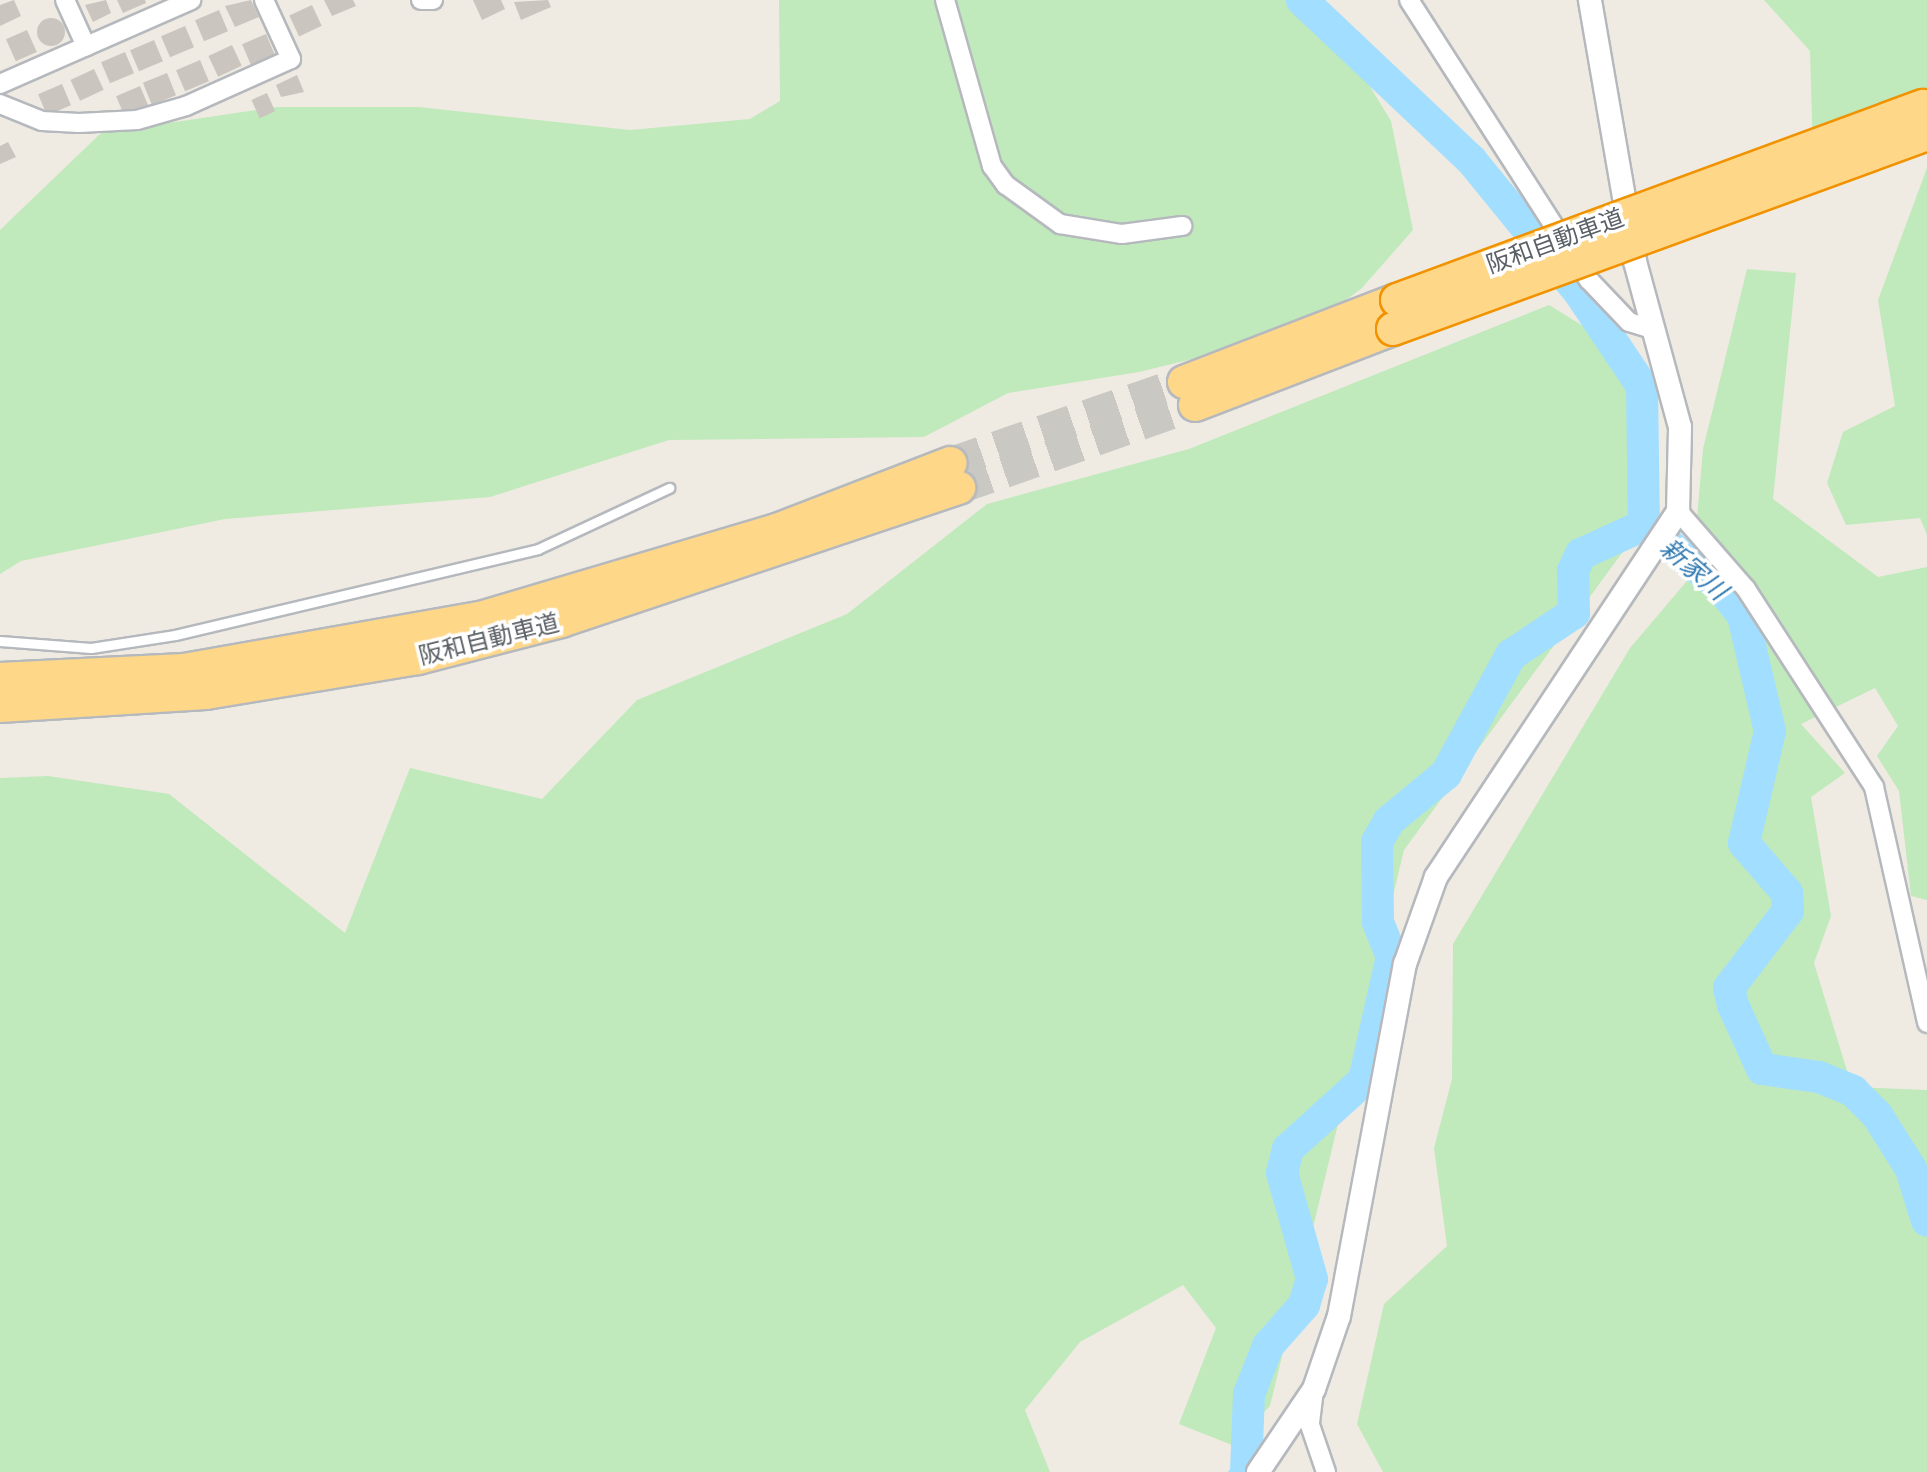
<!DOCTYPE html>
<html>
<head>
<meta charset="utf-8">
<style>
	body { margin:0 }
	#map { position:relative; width:1927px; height:1472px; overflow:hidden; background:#efebe2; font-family:Mulish,"Noto Sans JP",sans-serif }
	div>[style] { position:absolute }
	.green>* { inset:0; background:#c0e9bc }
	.stream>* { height:5px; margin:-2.5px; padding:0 2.5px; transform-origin:2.5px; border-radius:2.5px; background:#a2deff }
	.river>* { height:32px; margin:-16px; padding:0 16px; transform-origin:16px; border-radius:16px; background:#a2deff }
	.building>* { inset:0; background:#cac5bf; transform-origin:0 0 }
	.round { border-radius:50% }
	.motorway-tunnel>* { height:32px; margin-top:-16px; transform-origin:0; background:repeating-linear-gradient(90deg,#cac8c3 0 32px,transparent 0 48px) }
	.roads { filter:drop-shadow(2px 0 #b5b9be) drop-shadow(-2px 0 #b5b9be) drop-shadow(0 2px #b5b9be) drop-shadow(0 -2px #b5b9be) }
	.service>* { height:9px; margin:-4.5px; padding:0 4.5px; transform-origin:4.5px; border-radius:4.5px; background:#fff }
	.minor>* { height:18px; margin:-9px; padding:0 9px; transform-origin:9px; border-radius:9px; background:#fff }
	.tertiary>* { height:22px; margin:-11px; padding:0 11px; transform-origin:11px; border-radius:11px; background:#fff }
	.motorway>* { height:32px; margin:-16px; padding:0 16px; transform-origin:16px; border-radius:16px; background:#ffd789 }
	.bridges { filter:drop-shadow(2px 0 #f19200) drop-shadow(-2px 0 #f19200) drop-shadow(0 2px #f19200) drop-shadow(0 -2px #f19200) }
	.motorway-bridge>* { height:32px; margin:-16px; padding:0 16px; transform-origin:16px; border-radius:16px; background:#ffd789 }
	span { translate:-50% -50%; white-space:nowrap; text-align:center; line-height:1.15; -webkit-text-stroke:7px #fff; paint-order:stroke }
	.street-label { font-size:24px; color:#5a6065 }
	.water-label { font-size:26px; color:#327bb2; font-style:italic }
</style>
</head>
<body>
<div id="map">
	<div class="green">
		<i style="clip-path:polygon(779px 0,1310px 0,1322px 8px,1391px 121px,1413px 230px,1361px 289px,1299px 333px,1139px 372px,1008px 393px,924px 437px,669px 440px,490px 497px,225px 519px,21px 561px,0 574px,0 230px,101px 133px,277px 107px,419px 107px,630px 130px,750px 119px,780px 101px)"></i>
		<i style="clip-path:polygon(1764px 0,1927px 0,1927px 108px,1813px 156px,1810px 51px)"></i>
		<i style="clip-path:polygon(1927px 168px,1927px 535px,1920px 518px,1846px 525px,1827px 483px,1843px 432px,1895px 406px,1878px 300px)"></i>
		<i style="clip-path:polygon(1747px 269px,1796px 273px,1773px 499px,1878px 577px,1927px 567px,1927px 900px,1911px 896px,1899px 791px,1877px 756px,1898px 726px,1875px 688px,1801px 724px,1845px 773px,1811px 797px,1831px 916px,1814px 963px,1852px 1087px,1927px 1090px,1927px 1472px,1383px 1472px,1357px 1424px,1384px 1304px,1447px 1246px,1434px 1148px,1452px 1079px,1453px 944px,1630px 648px,1692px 575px,1703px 449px)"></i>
		<i style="clip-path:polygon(1549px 305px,1627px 353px,1641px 527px,1404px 850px,1270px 1406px,1232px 1445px,1179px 1424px,1216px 1328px,1183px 1285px,1080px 1342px,1025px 1410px,1050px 1472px,0 1472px,0 778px,48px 776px,169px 794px,345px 933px,410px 768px,542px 799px,637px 700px,847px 614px,987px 504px,1189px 449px)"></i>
	</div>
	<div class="stream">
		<i style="left:1230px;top:1472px;width:23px;rotate:-45deg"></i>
	</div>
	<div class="river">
		<i style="left:1302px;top:0;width:234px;rotate:43.4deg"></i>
		<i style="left:1472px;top:161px;width:169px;rotate:50.8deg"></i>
		<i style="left:1579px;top:292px;width:113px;rotate:56.2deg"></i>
		<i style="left:1642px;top:386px;width:139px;rotate:89.2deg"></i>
		<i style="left:1644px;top:525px;width:96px;rotate:38.7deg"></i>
		<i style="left:1719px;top:585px;width:39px;rotate:52deg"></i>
		<i style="left:1743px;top:616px;width:118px;rotate:76.8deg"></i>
		<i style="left:1770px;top:731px;width:115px;rotate:103.1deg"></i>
		<i style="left:1744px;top:843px;width:66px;rotate:49.3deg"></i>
		<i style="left:1787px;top:893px;width:18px;rotate:87deg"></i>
		<i style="left:1788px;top:911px;width:97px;rotate:127.5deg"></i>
		<i style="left:1729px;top:988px;width:17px;rotate:77deg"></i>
		<i style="left:1733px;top:1005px;width:70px;rotate:65.6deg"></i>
		<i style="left:1762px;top:1069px;width:58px;rotate:8deg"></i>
		<i style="left:1819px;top:1077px;width:37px;rotate:22deg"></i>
		<i style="left:1853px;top:1091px;width:34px;rotate:45deg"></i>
		<i style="left:1877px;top:1115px;width:64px;rotate:57.8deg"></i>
		<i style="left:1911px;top:1169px;width:54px;rotate:72.9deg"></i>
		<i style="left:1246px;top:1472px;width:78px;rotate:-87.8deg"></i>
		<i style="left:1249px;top:1394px;width:52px;rotate:-68.4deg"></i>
		<i style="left:1268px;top:1346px;width:55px;rotate:-48.7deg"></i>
		<i style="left:1304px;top:1305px;width:27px;rotate:-73deg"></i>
		<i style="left:1312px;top:1279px;width:110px;rotate:-105.8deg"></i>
		<i style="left:1282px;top:1173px;width:25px;rotate:-76deg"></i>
		<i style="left:1288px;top:1149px;width:103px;rotate:-42.2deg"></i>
		<i style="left:1364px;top:1080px;width:126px;rotate:-77.2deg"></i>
		<i style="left:1392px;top:957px;width:38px;rotate:-112deg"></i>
		<i style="left:1378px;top:922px;width:80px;rotate:-90.7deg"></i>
		<i style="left:1377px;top:842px;width:24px;rotate:-60deg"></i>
		<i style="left:1389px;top:821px;width:74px;rotate:-39.5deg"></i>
		<i style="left:1446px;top:774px;width:136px;rotate:-61.4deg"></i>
		<i style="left:1511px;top:655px;width:76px;rotate:-33.7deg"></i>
		<i style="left:1574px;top:613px;width:42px;rotate:-91.4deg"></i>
		<i style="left:1573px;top:571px;width:19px;rotate:-65deg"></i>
		<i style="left:1581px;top:554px;width:69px;rotate:-24.7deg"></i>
	</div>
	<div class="building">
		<i style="clip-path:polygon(14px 0,21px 16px,0 26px,0 5px)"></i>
		<i style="clip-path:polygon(106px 0,111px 13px,93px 22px,85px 5px)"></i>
		<i style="clip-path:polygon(117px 0,145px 0,146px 3px,123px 13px)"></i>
		<i style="clip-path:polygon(251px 0,259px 17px,235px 27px,225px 6px)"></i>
		<i style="clip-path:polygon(324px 0,353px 0,356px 6px,332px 16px)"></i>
		<i style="clip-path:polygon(473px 0,501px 0,505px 9px,482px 20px)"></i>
		<i style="clip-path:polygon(548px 0,551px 7px,521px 20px,514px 2px)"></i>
		<i style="left:312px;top:5px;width:23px;height:25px;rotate:65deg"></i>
		<i style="left:219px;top:10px;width:23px;height:26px;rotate:67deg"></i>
		<i class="round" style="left:37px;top:18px;width:28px;height:28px"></i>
		<i style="left:185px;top:26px;width:23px;height:26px;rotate:67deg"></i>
		<i style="left:27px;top:30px;width:24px;height:23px;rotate:66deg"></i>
		<i style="left:266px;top:34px;width:23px;height:26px;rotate:67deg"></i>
		<i style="left:154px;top:40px;width:23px;height:26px;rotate:67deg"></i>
		<i style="left:232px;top:45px;width:23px;height:26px;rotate:65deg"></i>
		<i style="left:125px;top:52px;width:23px;height:26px;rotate:67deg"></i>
		<i style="left:200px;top:60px;width:23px;height:26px;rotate:67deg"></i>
		<i style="left:94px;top:69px;width:23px;height:26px;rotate:65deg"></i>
		<i style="left:167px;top:73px;width:24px;height:26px;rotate:68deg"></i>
		<i style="clip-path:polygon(297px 75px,304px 92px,281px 97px,276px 85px)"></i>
		<i style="left:62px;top:84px;width:23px;height:26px;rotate:67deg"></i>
		<i style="left:140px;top:86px;width:23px;height:26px;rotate:67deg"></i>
		<i style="left:267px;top:93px;width:20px;height:17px;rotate:66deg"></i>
		<i style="clip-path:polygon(8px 142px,16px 157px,0 164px,0 146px)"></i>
	</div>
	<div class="motorway-tunnel">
		<i style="left:951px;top:463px;width:247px;rotate:-19.2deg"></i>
		<i style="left:959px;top:488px;width:250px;rotate:-19.4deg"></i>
	</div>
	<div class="roads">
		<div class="service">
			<i style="left:0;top:641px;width:91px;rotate:4.4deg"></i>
			<i style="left:91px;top:648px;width:85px;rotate:-8.8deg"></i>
			<i style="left:175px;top:635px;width:373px;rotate:-13.3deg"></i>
			<i style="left:538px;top:549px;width:145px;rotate:-25deg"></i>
		</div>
		<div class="minor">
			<i style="left:65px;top:0;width:51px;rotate:65.5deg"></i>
			<i style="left:421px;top:0;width:12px"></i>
			<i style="left:945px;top:0;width:173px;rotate:74.2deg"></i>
			<i style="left:992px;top:166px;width:24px;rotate:54deg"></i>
			<i style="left:1006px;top:185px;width:67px;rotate:35.8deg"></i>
			<i style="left:1060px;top:224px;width:63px;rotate:9.2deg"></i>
			<i style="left:1122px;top:234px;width:61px;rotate:-7.6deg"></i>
			<i style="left:1409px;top:0;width:333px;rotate:57.3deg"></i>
			<i style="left:1589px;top:280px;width:58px;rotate:46.4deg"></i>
			<i style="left:1629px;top:322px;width:27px;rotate:17deg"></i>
			<i style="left:0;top:84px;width:209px;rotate:-23.7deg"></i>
			<i style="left:0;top:104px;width:45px;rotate:22deg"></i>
			<i style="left:42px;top:121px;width:37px;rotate:3deg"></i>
			<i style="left:79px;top:123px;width:58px;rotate:-3deg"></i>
			<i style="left:137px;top:120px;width:51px;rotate:-15.9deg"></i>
			<i style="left:186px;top:106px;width:115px;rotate:-24.1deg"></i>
			<i style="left:291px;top:59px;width:65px;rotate:-114.6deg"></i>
			<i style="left:1678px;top:511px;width:103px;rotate:48.9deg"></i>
			<i style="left:1746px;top:589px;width:236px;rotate:57.1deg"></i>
			<i style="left:1874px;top:787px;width:242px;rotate:77.3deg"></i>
			<i style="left:1314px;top:1390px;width:35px;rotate:97deg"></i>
			<i style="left:1310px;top:1425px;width:50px;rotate:71.2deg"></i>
		</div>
		<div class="tertiary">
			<i style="left:1258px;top:1472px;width:100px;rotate:-56deg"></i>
			<i style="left:1314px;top:1389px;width:77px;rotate:-71.1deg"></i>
			<i style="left:1339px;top:1316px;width:358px;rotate:-79.4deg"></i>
			<i style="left:1405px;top:964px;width:92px;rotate:-70.4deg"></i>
			<i style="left:1436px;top:877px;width:439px;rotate:-56.5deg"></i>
			<i style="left:1678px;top:511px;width:84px;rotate:-88.6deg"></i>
			<i style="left:1680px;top:427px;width:172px;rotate:-105.2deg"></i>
			<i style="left:1635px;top:261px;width:265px;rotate:-99.8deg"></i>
		</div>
		<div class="motorway">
			<i style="left:1184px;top:382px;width:228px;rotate:-21.1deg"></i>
			<i style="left:1195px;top:405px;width:212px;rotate:-21deg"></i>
			<i style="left:0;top:679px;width:184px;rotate:-2.8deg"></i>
			<i style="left:184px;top:670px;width:301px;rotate:-10deg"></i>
			<i style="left:480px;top:618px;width:310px;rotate:-16.5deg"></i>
			<i style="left:777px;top:530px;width:186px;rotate:-21.1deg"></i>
			<i style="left:0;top:706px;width:206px;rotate:-3.6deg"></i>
			<i style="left:206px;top:693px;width:215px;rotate:-9.4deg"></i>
			<i style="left:418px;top:658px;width:148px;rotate:-14.5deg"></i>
			<i style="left:561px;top:621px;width:420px;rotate:-18.5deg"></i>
		</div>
	</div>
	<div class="bridges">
		<div class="motorway-bridge">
			<i style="left:1397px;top:300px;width:561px;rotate:-20.25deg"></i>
			<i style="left:1393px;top:329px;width:568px;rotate:-20.06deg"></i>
		</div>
	</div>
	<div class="street-label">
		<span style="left:1555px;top:241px;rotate:-20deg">阪和自動車道</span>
		<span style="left:489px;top:639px;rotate:-14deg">阪和自動車道</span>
	</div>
	<div class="water-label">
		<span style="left:1694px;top:569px;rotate:41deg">新家川</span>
	</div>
</div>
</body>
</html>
